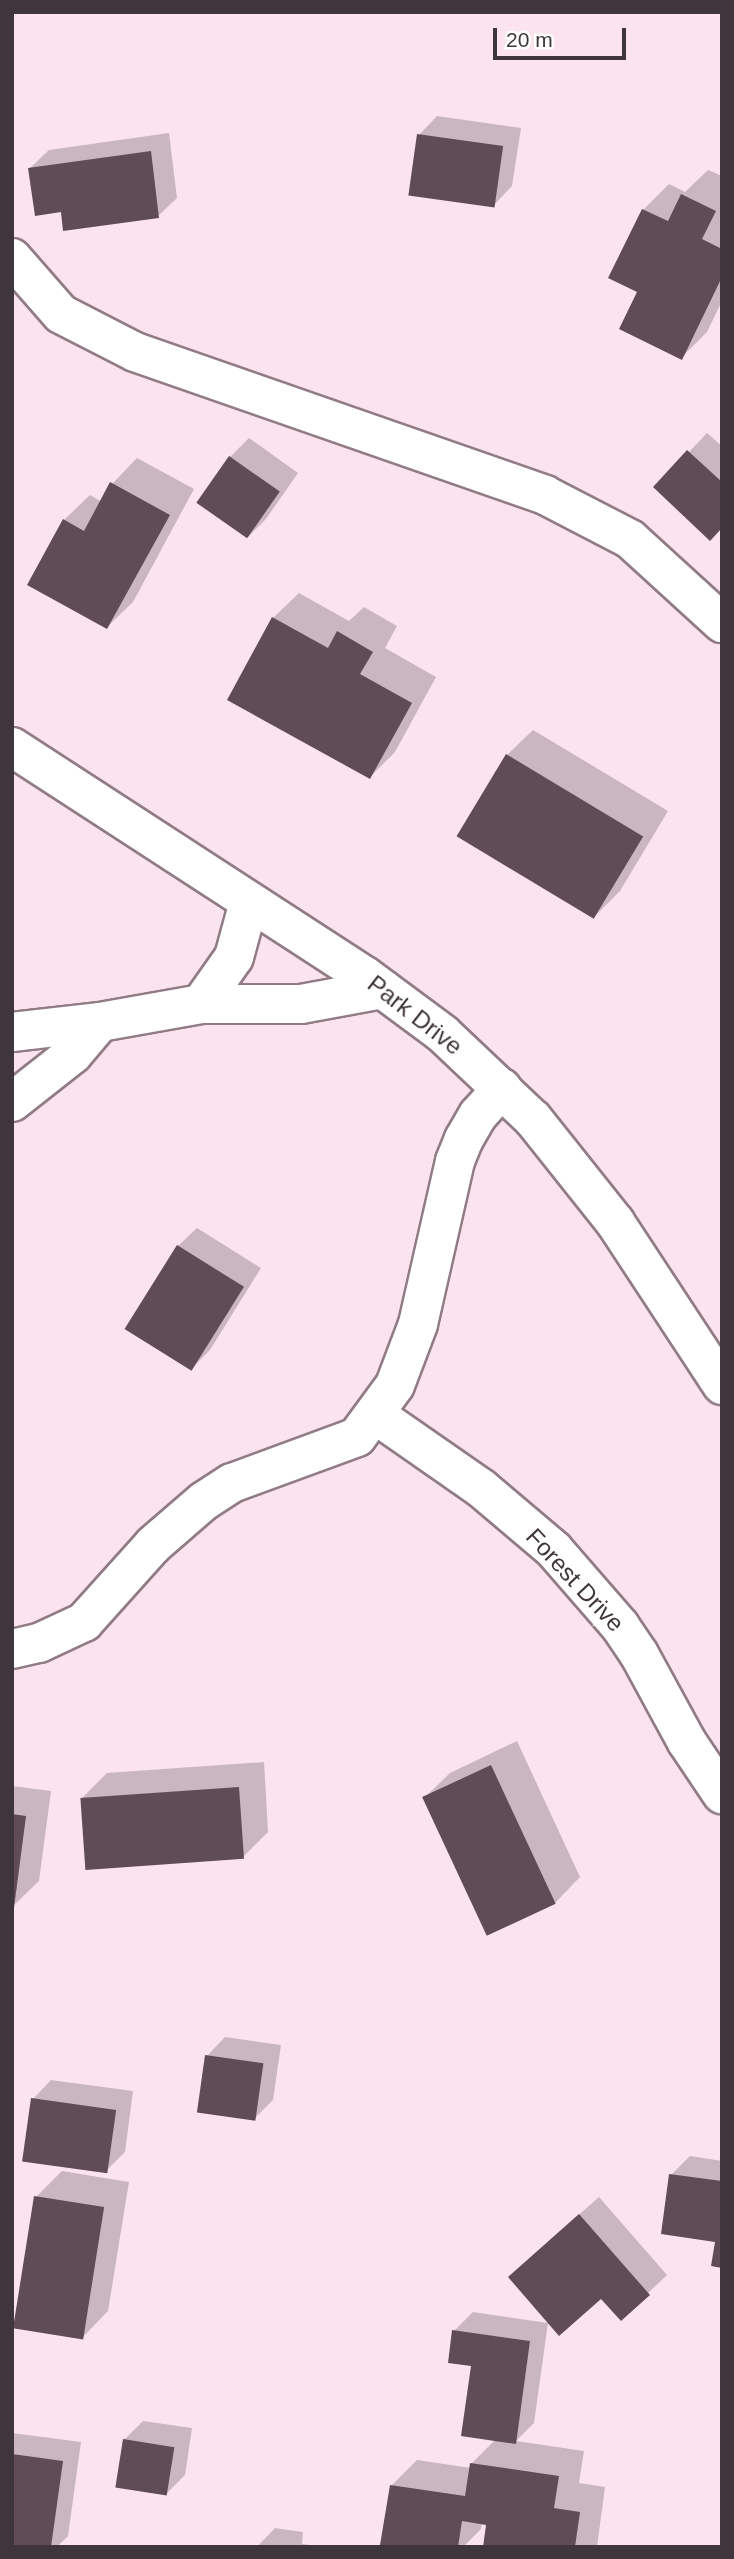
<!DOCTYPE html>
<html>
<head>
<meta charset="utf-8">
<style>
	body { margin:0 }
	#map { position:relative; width:734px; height:2559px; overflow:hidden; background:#fce4ef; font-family:Arial,sans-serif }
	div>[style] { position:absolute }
	.shadow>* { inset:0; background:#0003 }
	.building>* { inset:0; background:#5f4c55; transform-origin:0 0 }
	.roads { filter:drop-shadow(2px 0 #917c86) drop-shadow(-2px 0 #917c86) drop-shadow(0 2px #917c86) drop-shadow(0 -2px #917c86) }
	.minor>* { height:38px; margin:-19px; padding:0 19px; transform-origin:19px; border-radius:19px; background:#fff }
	span { translate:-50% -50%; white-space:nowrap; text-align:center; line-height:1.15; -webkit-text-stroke:7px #fff; paint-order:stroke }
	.street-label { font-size:24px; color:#3f363b }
	.frame { position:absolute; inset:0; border:14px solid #3f363b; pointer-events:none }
	.scale { position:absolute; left:493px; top:28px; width:133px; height:32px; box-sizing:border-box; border:4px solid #3f363b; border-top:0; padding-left:9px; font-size:21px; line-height:24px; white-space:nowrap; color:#3f363b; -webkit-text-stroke:5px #fff; paint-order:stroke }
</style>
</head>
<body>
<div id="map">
	<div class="shadow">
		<i style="clip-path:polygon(437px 116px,521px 128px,512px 186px,494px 205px,419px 135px)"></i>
		<i style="clip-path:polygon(169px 133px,177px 198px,158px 216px,62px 210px,30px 168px,49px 150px)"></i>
		<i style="clip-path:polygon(708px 170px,722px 176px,722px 301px,707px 332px,681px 358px,639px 291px,643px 210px,669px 184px,685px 192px)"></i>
		<i style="clip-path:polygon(707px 433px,722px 446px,722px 526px,656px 487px)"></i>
		<i style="clip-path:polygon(249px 438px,298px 473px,266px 519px,248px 537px,198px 503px,230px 457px)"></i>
		<i style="clip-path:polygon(137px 458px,194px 489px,133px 602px,107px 627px,64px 520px,90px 495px,102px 502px,112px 484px)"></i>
		<i style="clip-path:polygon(299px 593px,349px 621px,364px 607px,397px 626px,385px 648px,436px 677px,395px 752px,370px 777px,273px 618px)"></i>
		<i style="clip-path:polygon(533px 730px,668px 811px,620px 891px,595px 916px,507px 755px)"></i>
		<i style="clip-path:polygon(197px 1228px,261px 1268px,210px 1350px,192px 1368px,178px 1246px)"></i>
		<i style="clip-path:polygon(517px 1741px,580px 1877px,555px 1903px,424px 1798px,450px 1773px)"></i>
		<i style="clip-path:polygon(264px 1762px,268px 1832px,243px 1857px,82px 1798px,107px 1773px)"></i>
		<i style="clip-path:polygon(12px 1786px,51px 1791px,39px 1881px,13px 1906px)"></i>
		<i style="clip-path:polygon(225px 2037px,281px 2045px,273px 2100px,255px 2118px,207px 2056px)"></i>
		<i style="clip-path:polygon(51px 2080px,133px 2091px,125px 2152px,106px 2171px,33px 2099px)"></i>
		<i style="clip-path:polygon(690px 2156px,722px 2161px,722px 2266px,717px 2240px,671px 2175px)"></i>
		<i style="clip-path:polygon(62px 2171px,129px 2182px,108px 2311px,83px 2337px,36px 2197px)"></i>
		<i style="clip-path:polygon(599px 2197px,667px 2275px,648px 2293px,601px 2297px,529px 2259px)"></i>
		<i style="clip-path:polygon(473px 2312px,548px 2323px,534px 2423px,516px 2441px,584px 2451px,579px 2483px,605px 2487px,597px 2547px,485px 2547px,488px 2523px,482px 2522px,481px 2529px,463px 2547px,382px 2543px,391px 2486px,417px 2460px,471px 2468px,472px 2463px,496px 2439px,473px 2364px,454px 2331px)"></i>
		<i style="clip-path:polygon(143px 2421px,192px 2428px,185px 2475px,166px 2494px,124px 2440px)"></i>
		<i style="clip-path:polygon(12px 2433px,81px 2442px,68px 2536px,57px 2547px,12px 2547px)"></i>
		<i style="clip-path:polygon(275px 2528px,303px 2532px,302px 2544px,327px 2547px,257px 2547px)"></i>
	</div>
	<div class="building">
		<i style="left:417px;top:134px;width:87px;height:62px;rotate:8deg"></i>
		<i style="clip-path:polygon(151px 151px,159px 218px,63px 231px,61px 212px,35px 216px,28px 168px)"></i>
		<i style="clip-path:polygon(681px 194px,716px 211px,702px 239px,722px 249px,722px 277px,682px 360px,619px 329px,637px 292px,608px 278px,642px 209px,668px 221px)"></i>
		<i style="clip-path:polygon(687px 450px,722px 482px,722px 528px,710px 541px,653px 487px)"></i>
		<i style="left:229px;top:456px;width:62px;height:57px;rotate:35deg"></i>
		<i style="clip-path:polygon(110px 482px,170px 515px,107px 629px,27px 585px,63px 519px,84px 531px)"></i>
		<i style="clip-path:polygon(272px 617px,328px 648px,337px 631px,373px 652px,360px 674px,412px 703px,370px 779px,227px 700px)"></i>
		<i style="left:506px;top:754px;width:160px;height:96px;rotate:31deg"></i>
		<i style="left:177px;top:1245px;width:79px;height:99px;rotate:32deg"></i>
		<i style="left:491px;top:1765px;width:153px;height:76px;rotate:65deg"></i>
		<i style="left:239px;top:1787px;width:72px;height:159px;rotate:86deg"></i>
		<i style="clip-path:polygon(12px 1814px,26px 1816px,14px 1908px,12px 1908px)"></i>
		<i style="left:205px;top:2055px;width:59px;height:58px;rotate:8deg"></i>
		<i style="left:31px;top:2098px;width:86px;height:64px;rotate:8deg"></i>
		<i style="clip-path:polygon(669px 2174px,722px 2181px,722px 2268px,711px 2266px,715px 2242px,661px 2234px)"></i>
		<i style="left:34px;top:2196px;width:71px;height:134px;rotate:9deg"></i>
		<i style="clip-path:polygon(579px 2214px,650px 2295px,621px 2321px,601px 2299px,559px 2336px,508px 2277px)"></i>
		<i style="clip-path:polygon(452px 2330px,530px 2341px,516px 2444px,461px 2436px,471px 2366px,448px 2363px)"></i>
		<i style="left:123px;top:2439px;width:52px;height:49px;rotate:9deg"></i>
		<i style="clip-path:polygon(12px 2454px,63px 2461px,51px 2547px,12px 2547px)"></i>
		<i style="clip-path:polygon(470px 2463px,559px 2476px,554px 2508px,580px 2512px,575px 2547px,483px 2547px,486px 2525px,462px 2521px,458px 2547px,380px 2545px,390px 2485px,465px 2496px)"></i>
	</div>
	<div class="roads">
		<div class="minor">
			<i style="left:12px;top:258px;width:74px;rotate:48.8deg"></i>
			<i style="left:61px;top:314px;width:83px;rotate:27.2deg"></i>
			<i style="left:135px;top:352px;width:434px;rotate:19.2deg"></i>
			<i style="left:545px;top:495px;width:96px;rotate:27.4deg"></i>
			<i style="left:630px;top:539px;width:125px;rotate:42.4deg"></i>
			<i style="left:12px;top:747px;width:421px;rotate:33deg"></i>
			<i style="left:365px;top:976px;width:97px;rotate:36.6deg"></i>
			<i style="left:443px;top:1034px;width:124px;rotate:43.4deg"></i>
			<i style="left:533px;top:1119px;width:132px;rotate:51.5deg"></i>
			<i style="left:615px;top:1222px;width:195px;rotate:56.7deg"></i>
			<i style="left:201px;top:1004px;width:100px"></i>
			<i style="left:301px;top:1004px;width:83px;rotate:-10.4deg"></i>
			<i style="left:12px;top:1032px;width:89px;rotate:-6.5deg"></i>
			<i style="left:100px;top:1022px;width:103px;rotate:-10.1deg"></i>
			<i style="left:201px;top:1004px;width:57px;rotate:-54.9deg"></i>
			<i style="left:234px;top:957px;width:57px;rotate:-74.7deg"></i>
			<i style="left:12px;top:1102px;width:78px;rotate:-38.2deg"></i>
			<i style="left:73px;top:1054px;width:42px;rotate:-49.8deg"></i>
			<i style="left:376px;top:1415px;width:128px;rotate:34.8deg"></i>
			<i style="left:481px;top:1488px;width:96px;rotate:40.3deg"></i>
			<i style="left:554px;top:1550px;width:101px;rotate:49deg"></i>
			<i style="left:620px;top:1626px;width:34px;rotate:56deg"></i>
			<i style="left:639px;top:1654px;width:100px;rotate:61.4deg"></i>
			<i style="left:687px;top:1742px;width:63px;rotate:56.1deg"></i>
			<i style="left:12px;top:1649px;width:28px;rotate:-13deg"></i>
			<i style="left:39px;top:1643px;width:50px;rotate:-25deg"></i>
			<i style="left:84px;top:1622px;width:103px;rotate:-48.1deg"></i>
			<i style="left:153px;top:1545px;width:67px;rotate:-40.8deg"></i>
			<i style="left:204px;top:1501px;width:33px;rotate:-33deg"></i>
			<i style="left:232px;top:1483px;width:133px;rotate:-20.2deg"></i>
			<i style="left:357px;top:1437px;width:64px;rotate:-53.8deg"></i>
			<i style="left:395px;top:1385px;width:65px;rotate:-69.3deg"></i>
			<i style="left:418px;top:1324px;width:167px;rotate:-77.2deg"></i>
			<i style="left:455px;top:1161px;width:24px;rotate:-68deg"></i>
			<i style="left:464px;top:1139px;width:28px;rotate:-60deg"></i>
			<i style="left:478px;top:1115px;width:36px;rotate:-48deg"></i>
		</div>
	</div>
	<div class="street-label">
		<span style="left:415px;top:1015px;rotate:38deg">Park Drive</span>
		<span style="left:575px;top:1580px;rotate:47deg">Forest Drive</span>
	</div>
	<div class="frame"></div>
	<div class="scale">20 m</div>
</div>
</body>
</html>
